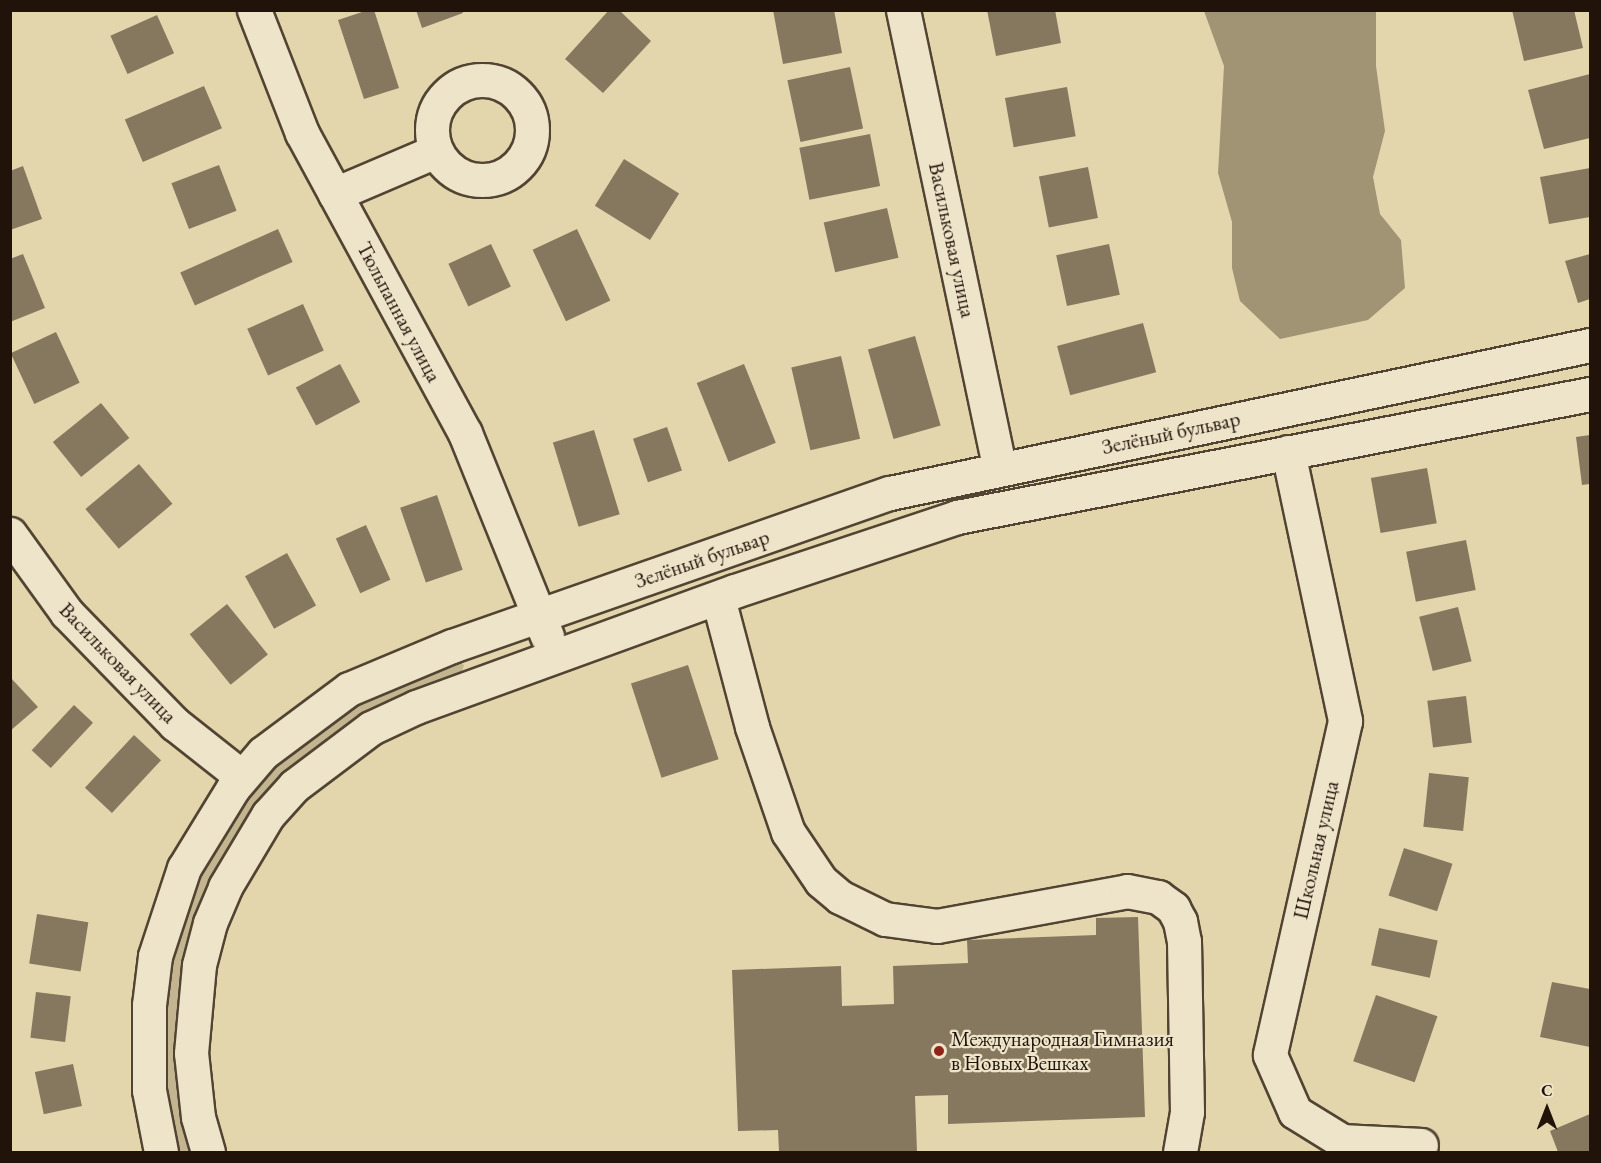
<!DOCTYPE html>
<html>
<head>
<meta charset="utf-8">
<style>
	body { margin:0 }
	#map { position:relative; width:1601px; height:1163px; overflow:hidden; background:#e3d6ac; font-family:"EB Garamond",serif }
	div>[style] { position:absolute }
	.green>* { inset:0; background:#c2b590 }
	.water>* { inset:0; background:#a19475 }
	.building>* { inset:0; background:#86785e; transform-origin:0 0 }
	.roads { filter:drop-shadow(2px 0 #524432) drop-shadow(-2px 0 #524432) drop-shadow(0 2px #524432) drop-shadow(0 -2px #524432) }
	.minor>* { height:33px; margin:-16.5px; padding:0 16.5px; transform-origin:16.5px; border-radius:16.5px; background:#ede4c9 }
	.minor>.ring { margin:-16.5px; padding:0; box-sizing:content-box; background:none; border:33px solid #ede4c9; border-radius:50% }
	.dots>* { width:16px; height:16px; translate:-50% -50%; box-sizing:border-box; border:3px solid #ede4c9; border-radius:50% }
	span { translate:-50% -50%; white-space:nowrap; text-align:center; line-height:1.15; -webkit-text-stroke:4.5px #ede4c9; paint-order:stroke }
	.street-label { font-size:21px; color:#22130a }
	.poi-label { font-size:21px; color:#22130a }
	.left { translate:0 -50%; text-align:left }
	.frame { position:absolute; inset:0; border:12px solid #22130a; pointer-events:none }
	.north { position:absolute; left:1517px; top:1079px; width:60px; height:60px; -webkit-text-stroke:4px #ede4c9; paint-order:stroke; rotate:0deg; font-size:16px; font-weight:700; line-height:24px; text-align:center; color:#22130a }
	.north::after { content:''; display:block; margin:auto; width:21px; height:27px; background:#22130a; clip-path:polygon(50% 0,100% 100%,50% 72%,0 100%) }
</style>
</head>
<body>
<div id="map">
	<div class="green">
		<i style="clip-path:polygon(457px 661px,464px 665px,461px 674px,364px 714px,320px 744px,283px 774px,232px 841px,211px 880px,184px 962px,176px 1053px,178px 1088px,191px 1152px,177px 1152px,164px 1089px,164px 1006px,171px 959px,198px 874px,245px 797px,274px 765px,357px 703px)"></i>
	</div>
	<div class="water">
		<i style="clip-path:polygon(1204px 11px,1376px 11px,1376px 66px,1385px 131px,1373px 177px,1380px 214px,1401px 240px,1405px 288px,1368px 320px,1280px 339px,1240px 301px,1232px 268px,1232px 222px,1218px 173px,1224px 66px)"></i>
	</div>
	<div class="building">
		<i style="clip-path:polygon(368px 10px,374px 10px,399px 88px,364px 99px,338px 20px)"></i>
		<i style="clip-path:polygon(416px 10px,462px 10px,463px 13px,422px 28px)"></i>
		<i style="clip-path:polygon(609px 10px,619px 10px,651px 41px,603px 93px,565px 59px)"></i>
		<i style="clip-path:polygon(773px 10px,834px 10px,842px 53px,783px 64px)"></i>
		<i style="clip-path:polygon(987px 10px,1055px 10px,1061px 43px,996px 56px)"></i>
		<i style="clip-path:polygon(1512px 10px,1574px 10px,1583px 48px,1524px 61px)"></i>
		<i style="left:157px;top:15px;width:42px;height:51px;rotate:66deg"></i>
		<i style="left:850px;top:67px;width:63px;height:64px;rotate:78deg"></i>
		<i style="clip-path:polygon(1590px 74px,1590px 138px,1544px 149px,1528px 90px)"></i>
		<i style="left:204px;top:86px;width:46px;height:86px;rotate:67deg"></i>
		<i style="left:1067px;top:87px;width:50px;height:63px;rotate:80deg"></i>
		<i style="left:870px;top:134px;width:53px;height:72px;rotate:79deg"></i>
		<i style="left:624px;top:159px;width:65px;height:55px;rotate:32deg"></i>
		<i style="left:219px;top:165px;width:49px;height:51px;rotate:69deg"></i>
		<i style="clip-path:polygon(23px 166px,42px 219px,10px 230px,10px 171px)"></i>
		<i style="left:1088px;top:167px;width:52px;height:50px;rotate:79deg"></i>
		<i style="clip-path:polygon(1590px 168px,1590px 217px,1549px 224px,1540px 177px)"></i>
		<i style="left:887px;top:208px;width:51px;height:65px;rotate:77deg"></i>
		<i style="left:278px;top:229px;width:36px;height:107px;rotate:66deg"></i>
		<i style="left:577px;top:229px;width:79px;height:49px;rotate:65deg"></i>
		<i style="left:491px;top:244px;width:47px;height:47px;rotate:65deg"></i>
		<i style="left:1109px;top:244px;width:52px;height:54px;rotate:78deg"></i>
		<i style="clip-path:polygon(23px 254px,45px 308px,10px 322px,10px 259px)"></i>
		<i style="clip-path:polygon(1590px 254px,1590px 299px,1578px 303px,1565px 261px)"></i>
		<i style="left:303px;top:304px;width:51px;height:61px;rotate:66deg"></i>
		<i style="left:1143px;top:323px;width:51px;height:89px;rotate:75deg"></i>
		<i style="left:56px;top:332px;width:56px;height:50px;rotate:65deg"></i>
		<i style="left:915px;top:336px;width:93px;height:49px;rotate:74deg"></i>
		<i style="left:841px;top:356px;width:85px;height:51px;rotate:77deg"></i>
		<i style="left:340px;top:364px;width:43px;height:50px;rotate:62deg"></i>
		<i style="left:744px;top:364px;width:85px;height:51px;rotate:68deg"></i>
		<i style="left:101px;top:403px;width:45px;height:62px;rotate:51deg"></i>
		<i style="left:667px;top:427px;width:46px;height:36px;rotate:71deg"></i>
		<i style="left:594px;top:430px;width:88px;height:43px;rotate:73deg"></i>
		<i style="clip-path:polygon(1590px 435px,1590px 484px,1582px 485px,1576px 437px)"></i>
		<i style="left:139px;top:464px;width:52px;height:70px;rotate:50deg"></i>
		<i style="left:1427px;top:468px;width:56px;height:57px;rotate:80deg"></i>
		<i style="left:437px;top:495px;width:79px;height:39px;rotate:71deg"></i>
		<i style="left:366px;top:525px;width:60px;height:33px;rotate:66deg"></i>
		<i style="left:1466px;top:540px;width:51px;height:61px;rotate:79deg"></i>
		<i style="left:287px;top:553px;width:60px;height:48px;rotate:61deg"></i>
		<i style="left:227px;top:604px;width:65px;height:48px;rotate:51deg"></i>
		<i style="left:1458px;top:607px;width:56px;height:40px;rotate:76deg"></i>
		<i style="left:688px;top:665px;width:99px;height:60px;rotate:72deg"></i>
		<i style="clip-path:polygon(10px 677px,38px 707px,10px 731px)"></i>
		<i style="left:1466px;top:696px;width:47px;height:39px;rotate:83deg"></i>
		<i style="left:74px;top:705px;width:26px;height:62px;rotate:43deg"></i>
		<i style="left:134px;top:735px;width:37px;height:72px;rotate:43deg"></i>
		<i style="left:1429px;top:773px;width:40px;height:54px;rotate:6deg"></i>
		<i style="left:1404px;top:848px;width:51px;height:50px;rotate:18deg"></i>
		<i style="left:37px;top:914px;width:52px;height:50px;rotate:9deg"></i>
		<i style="clip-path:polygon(1138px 917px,1145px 1117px,948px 1124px,948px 1095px,915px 1096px,917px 1152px,779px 1152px,778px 1130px,738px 1131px,732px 970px,841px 966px,842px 1006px,894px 1004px,893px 966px,968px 963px,967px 940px,1096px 935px,1096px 918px)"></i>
		<i style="left:1379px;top:928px;width:60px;height:38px;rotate:12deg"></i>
		<i style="clip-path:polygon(1552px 982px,1590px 989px,1590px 1047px,1540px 1037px)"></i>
		<i style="left:36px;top:992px;width:35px;height:46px;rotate:7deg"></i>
		<i style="left:1376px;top:995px;width:65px;height:70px;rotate:19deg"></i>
		<i style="left:73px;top:1064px;width:43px;height:39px;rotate:78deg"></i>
		<i style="clip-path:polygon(1590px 1114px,1590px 1152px,1558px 1152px,1550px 1131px)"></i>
	</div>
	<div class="roads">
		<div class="minor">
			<i style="left:254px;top:10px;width:132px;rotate:68.7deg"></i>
			<i style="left:302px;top:133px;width:341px;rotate:61.5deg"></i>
			<i style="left:465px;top:433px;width:219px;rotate:68deg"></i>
			<i style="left:903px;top:10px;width:469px;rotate:78.1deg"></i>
			<i class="ring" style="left:432px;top:80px;width:67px;height:67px"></i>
			<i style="left:335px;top:194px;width:110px;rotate:-23.1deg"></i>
			<i style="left:1288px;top:452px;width:275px;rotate:78deg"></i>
			<i style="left:1345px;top:721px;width:342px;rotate:102.7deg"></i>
			<i style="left:1270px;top:1055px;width:62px;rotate:66.3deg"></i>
			<i style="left:1295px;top:1112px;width:55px;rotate:31.7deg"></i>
			<i style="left:1342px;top:1141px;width:79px;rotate:2.9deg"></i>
			<i style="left:10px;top:534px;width:97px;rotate:54.2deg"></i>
			<i style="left:67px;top:613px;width:155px;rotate:45.8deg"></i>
			<i style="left:175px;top:724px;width:85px;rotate:38.3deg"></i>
			<i style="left:718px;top:598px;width:133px;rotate:75.2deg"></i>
			<i style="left:752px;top:727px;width:111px;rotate:71.1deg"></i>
			<i style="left:788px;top:832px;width:59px;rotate:56deg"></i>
			<i style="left:821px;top:881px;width:25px;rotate:40deg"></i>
			<i style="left:840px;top:897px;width:50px;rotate:26.1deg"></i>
			<i style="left:885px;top:919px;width:52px;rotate:7.7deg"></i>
			<i style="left:937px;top:926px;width:193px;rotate:-10.4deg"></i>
			<i style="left:1127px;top:891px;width:32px;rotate:11deg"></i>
			<i style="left:1158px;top:897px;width:19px;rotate:36deg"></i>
			<i style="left:1173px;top:908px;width:15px;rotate:62deg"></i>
			<i style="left:1180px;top:921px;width:20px;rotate:79deg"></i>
			<i style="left:1184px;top:941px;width:171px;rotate:89deg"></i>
			<i style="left:1187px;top:1112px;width:41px;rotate:99.9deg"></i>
			<i style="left:161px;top:1152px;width:63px;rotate:-101deg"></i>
			<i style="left:149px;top:1090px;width:85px;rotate:-90deg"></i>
			<i style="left:149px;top:1005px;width:49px;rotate:-83deg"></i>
			<i style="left:155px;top:956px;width:93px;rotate:-71.8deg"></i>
			<i style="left:184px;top:868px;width:94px;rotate:-58.5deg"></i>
			<i style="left:233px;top:788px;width:46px;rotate:-49.4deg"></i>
			<i style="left:263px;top:753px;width:107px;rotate:-36.7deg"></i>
			<i style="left:349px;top:689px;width:112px;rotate:-22.7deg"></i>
			<i style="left:452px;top:646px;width:464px;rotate:-19.3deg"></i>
			<i style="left:890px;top:493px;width:715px;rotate:-11.94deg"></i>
			<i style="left:208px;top:1152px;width:36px;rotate:-106deg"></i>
			<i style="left:198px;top:1117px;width:64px;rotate:-96.2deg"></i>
			<i style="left:191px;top:1053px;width:88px;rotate:-84.8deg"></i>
			<i style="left:199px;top:965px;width:43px;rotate:-75.3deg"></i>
			<i style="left:210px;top:923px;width:39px;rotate:-67deg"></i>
			<i style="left:225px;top:887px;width:84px;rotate:-59.2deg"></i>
			<i style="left:268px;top:815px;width:39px;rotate:-48deg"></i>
			<i style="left:294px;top:786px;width:96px;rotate:-37deg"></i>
			<i style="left:371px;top:728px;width:50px;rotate:-25deg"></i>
			<i style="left:416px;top:707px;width:339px;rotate:-20deg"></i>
			<i style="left:735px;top:591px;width:234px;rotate:-18.4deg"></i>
			<i style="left:957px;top:517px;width:645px;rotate:-11deg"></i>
		</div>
	</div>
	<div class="dots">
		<i style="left:939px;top:1051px;background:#8f2418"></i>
	</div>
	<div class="street-label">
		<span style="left:952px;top:240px;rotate:78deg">Васильковая улица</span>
		<span style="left:399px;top:312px;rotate:62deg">Тюльпанная улица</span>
		<span style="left:1171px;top:433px;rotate:-12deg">Зелёный бульвар</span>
		<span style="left:702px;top:559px;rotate:-19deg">Зелёный бульвар</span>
		<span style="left:118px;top:663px;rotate:46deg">Васильковая улица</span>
		<span style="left:1316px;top:850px;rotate:-77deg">Школьная улица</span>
	</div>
	<div class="poi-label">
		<span class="left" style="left:951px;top:1051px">Международная Гимназия<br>в Новых Вешках</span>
	</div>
	<div class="frame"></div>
	<div class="north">С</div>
</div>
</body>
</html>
